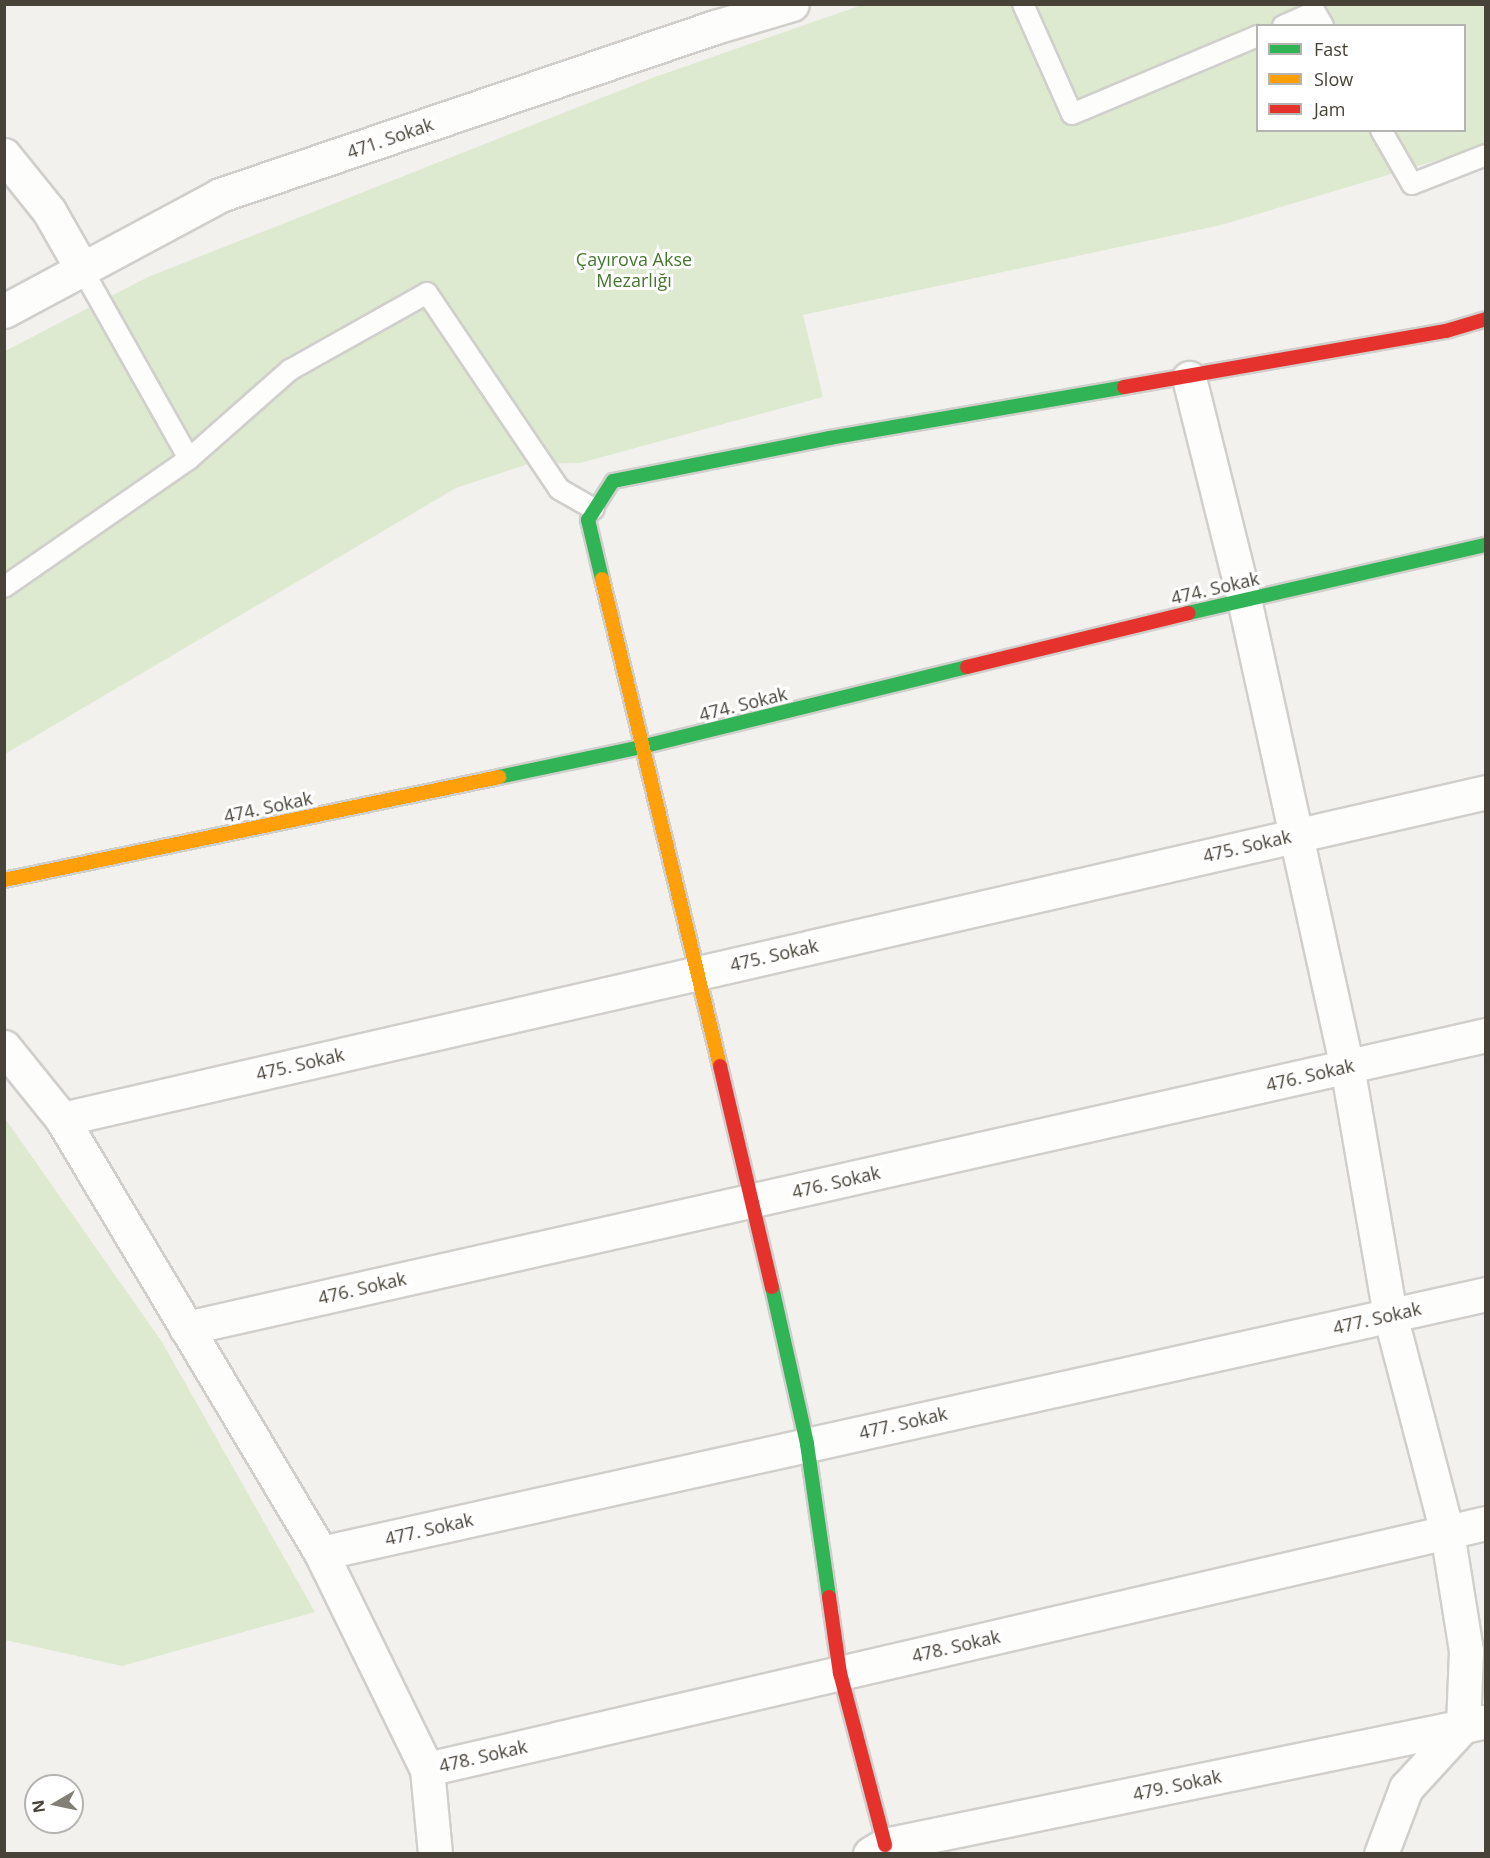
<!DOCTYPE html>
<html>
<head>
<meta charset="utf-8">
<style>
	body { margin:0 }
	#map { position:relative; width:1490px; height:1858px; overflow:hidden; background:#f2f1ed; font-family:"Open Sans",sans-serif }
	div>[style] { position:absolute }
	.green>* { inset:0; background:#deeacf }
	.roads { filter:drop-shadow(2px 0 #d0cfcb) drop-shadow(-2px 0 #d0cfcb) drop-shadow(0 2px #d0cfcb) drop-shadow(0 -2px #d0cfcb) }
	.lane>* { height:20px; margin:-10px; padding:0 10px; transform-origin:10px; border-radius:10px; background:#fdfdfc }
	.street>* { height:33px; margin:-16.5px; padding:0 16.5px; transform-origin:16.5px; border-radius:16.5px; background:#fdfdfc }
	.fast>* { height:14px; margin:-7px; padding:0 7px; transform-origin:7px; border-radius:7px; background:#30b455 }
	.slow>* { height:14px; margin:-7px; padding:0 7px; transform-origin:7px; border-radius:7px; background:#ff9f0a }
	.jam>* { height:14px; margin:-7px; padding:0 7px; transform-origin:7px; border-radius:7px; background:#e5322d }
	span { translate:-50% -50%; white-space:nowrap; text-align:center; line-height:1.15; -webkit-text-stroke:6px #fff; paint-order:stroke }
	.street-label { font-size:18px; color:#484339 }
	.park-label { font-size:18px; color:#467630 }
	.frame { position:absolute; inset:0; border:6px solid #484339; pointer-events:none }
	.legend { position:absolute; left:1256px; top:24px; width:210px; height:108px; box-sizing:border-box; background:#fff; border:2px solid #b6b4b0; margin:0; padding:8px 10px; list-style:none; font-size:18px; color:#484339 }
	.legend li { display:flex; align-items:center; gap:12px; height:30px }
	.legend b { width:30px; border:2px solid #b6b4b0 }
	.north { position:absolute; left:24px; top:1774px; width:60px; height:60px; box-sizing:border-box; background:#fff; border:2px solid #b6b4b0; border-radius:50%; rotate:261deg; font-size:16px; font-weight:700; line-height:24px; text-align:center; color:#484339 }
	.north::after { content:''; display:block; margin:auto; width:21px; height:27px; background:#848078; clip-path:polygon(50% 0,100% 100%,50% 72%,0 100%) }
</style>
</head>
<body>
<div id="map">
	<div class="green">
		<i style="clip-path:polygon(evenodd,862px 5px,1485px 5px,1485px 146px,1221px 225px,803px 315px,823px 397px,580px 463px,528px 464px,456px 488px,5px 754px,5px 351px,148px 277px,652px 78px,862px 5px,1258px 26px,1464px 26px,1464px 130px,1258px 130px,1258px 26px)"></i>
		<i style="clip-path:polygon(4px 1117px,162px 1342px,315px 1612px,122px 1666px,5px 1640px)"></i>
	</div>
	<div class="roads">
		<div class="lane">
			<i style="left:1023px;top:4px;width:120px;rotate:66deg"></i>
			<i style="left:1072px;top:114px;width:202px;rotate:-22.8deg"></i>
			<i style="left:1283px;top:26px;width:35px;rotate:-24deg"></i>
			<i style="left:1315px;top:12px;width:16px;rotate:60deg"></i>
			<i style="left:1381px;top:130px;width:62px;rotate:60.1deg"></i>
			<i style="left:1412px;top:184px;width:79px;rotate:-21.4deg"></i>
			<i style="left:81px;top:267px;width:220px;rotate:60.6deg"></i>
			<i style="left:4px;top:587px;width:225px;rotate:-34.7deg"></i>
			<i style="left:189px;top:459px;width:135px;rotate:-41.4deg"></i>
			<i style="left:290px;top:370px;width:157px;rotate:-29.3deg"></i>
			<i style="left:427px;top:293px;width:236px;rotate:56deg"></i>
			<i style="left:559px;top:489px;width:40px;rotate:29.7deg"></i>
		</div>
		<div class="street">
			<i style="left:4px;top:155px;width:72px;rotate:51.2deg"></i>
			<i style="left:49px;top:211px;width:64px;rotate:60.3deg"></i>
			<i style="left:4px;top:311px;width:245px;rotate:-28.2deg"></i>
			<i style="left:220px;top:195px;width:523px;rotate:-18.75deg"></i>
			<i style="left:715px;top:27px;width:80px;rotate:-16.6deg"></i>
			<i style="left:1189px;top:378px;width:228px;rotate:76deg"></i>
			<i style="left:1244px;top:599px;width:478px;rotate:77.6deg"></i>
			<i style="left:1347px;top:1066px;width:253px;rotate:80.2deg"></i>
			<i style="left:1390px;top:1315px;width:224px;rotate:75.3deg"></i>
			<i style="left:1447px;top:1532px;width:121px;rotate:80.9deg"></i>
			<i style="left:1466px;top:1651px;width:75px;rotate:92.3deg"></i>
			<i style="left:4px;top:1047px;width:92px;rotate:51.1deg"></i>
			<i style="left:62px;top:1119px;width:505px;rotate:59.17deg"></i>
			<i style="left:321px;top:1553px;width:241px;rotate:63.9deg"></i>
			<i style="left:427px;top:1769px;width:85px;rotate:84.6deg"></i>
			<i style="left:62px;top:1119px;width:1461px;rotate:-12.93deg"></i>
			<i style="left:186px;top:1328px;width:1333px;rotate:-12.7deg"></i>
			<i style="left:321px;top:1553px;width:1193px;rotate:-12.53deg"></i>
			<i style="left:427px;top:1769px;width:1087px;rotate:-13.08deg"></i>
			<i style="left:870px;top:1854px;width:17px;rotate:-31deg"></i>
			<i style="left:885px;top:1845px;width:611px;rotate:-11.62deg"></i>
			<i style="left:1381px;top:1854px;width:71px;rotate:-69.3deg"></i>
			<i style="left:1406px;top:1788px;width:84px;rotate:-47.4deg"></i>
		</div>
		<div class="fast">
			<i style="left:602px;top:579px;width:61px;rotate:-103.3deg"></i>
			<i style="left:588px;top:520px;width:46px;rotate:-57.3deg"></i>
			<i style="left:613px;top:481px;width:221px;rotate:-11.2deg"></i>
			<i style="left:830px;top:438px;width:298px;rotate:-9.8deg"></i>
			<i style="left:1188px;top:613px;width:306px;rotate:-12.9deg"></i>
			<i style="left:499px;top:777px;width:145px;rotate:-11.9deg"></i>
			<i style="left:641px;top:747px;width:336px;rotate:-13.8deg"></i>
			<i style="left:772px;top:1287px;width:161px;rotate:77.4deg"></i>
			<i style="left:807px;top:1444px;width:155px;rotate:81.8deg"></i>
		</div>
		<div class="slow">
			<i style="left:602px;top:579px;width:501px;rotate:76.38deg"></i>
			<i style="left:4px;top:880px;width:506px;rotate:-11.75deg"></i>
		</div>
		<div class="jam">
			<i style="left:1124px;top:387px;width:327px;rotate:-9.9deg"></i>
			<i style="left:1446px;top:331px;width:42px;rotate:-16.7deg"></i>
			<i style="left:967px;top:667px;width:228px;rotate:-13.7deg"></i>
			<i style="left:720px;top:1066px;width:227px;rotate:76.8deg"></i>
			<i style="left:829px;top:1597px;width:77px;rotate:81.8deg"></i>
			<i style="left:840px;top:1673px;width:178px;rotate:75.3deg"></i>
		</div>
	</div>
	<div class="street-label">
		<span style="left:390px;top:138px;rotate:-19deg">471. Sokak</span>
		<span style="left:1215px;top:588px;rotate:-13deg">474. Sokak</span>
		<span style="left:743px;top:704px;rotate:-14deg">474. Sokak</span>
		<span style="left:268px;top:807px;rotate:-12deg">474. Sokak</span>
		<span style="left:1247px;top:846px;rotate:-13deg">475. Sokak</span>
		<span style="left:774px;top:955px;rotate:-13deg">475. Sokak</span>
		<span style="left:300px;top:1064px;rotate:-13deg">475. Sokak</span>
		<span style="left:1310px;top:1075px;rotate:-13deg">476. Sokak</span>
		<span style="left:836px;top:1182px;rotate:-13deg">476. Sokak</span>
		<span style="left:362px;top:1288px;rotate:-13deg">476. Sokak</span>
		<span style="left:1377px;top:1318px;rotate:-13deg">477. Sokak</span>
		<span style="left:903px;top:1423px;rotate:-13deg">477. Sokak</span>
		<span style="left:429px;top:1529px;rotate:-13deg">477. Sokak</span>
		<span style="left:956px;top:1646px;rotate:-13deg">478. Sokak</span>
		<span style="left:483px;top:1756px;rotate:-13deg">478. Sokak</span>
		<span style="left:1177px;top:1785px;rotate:-12deg">479. Sokak</span>
	</div>
	<div class="park-label">
		<span style="left:634px;top:270px">Çayırova Akse<br>Mezarlığı</span>
	</div>
	<div class="frame"></div>
	<ul class="legend">
	<li><b style="height:8px;background:#30b455"></b>Fast</li>
	<li><b style="height:8px;background:#ff9f0a"></b>Slow</li>
	<li><b style="height:8px;background:#e5322d"></b>Jam</li>
	</ul>
	<div class="north">N</div>
</div>
</body>
</html>
